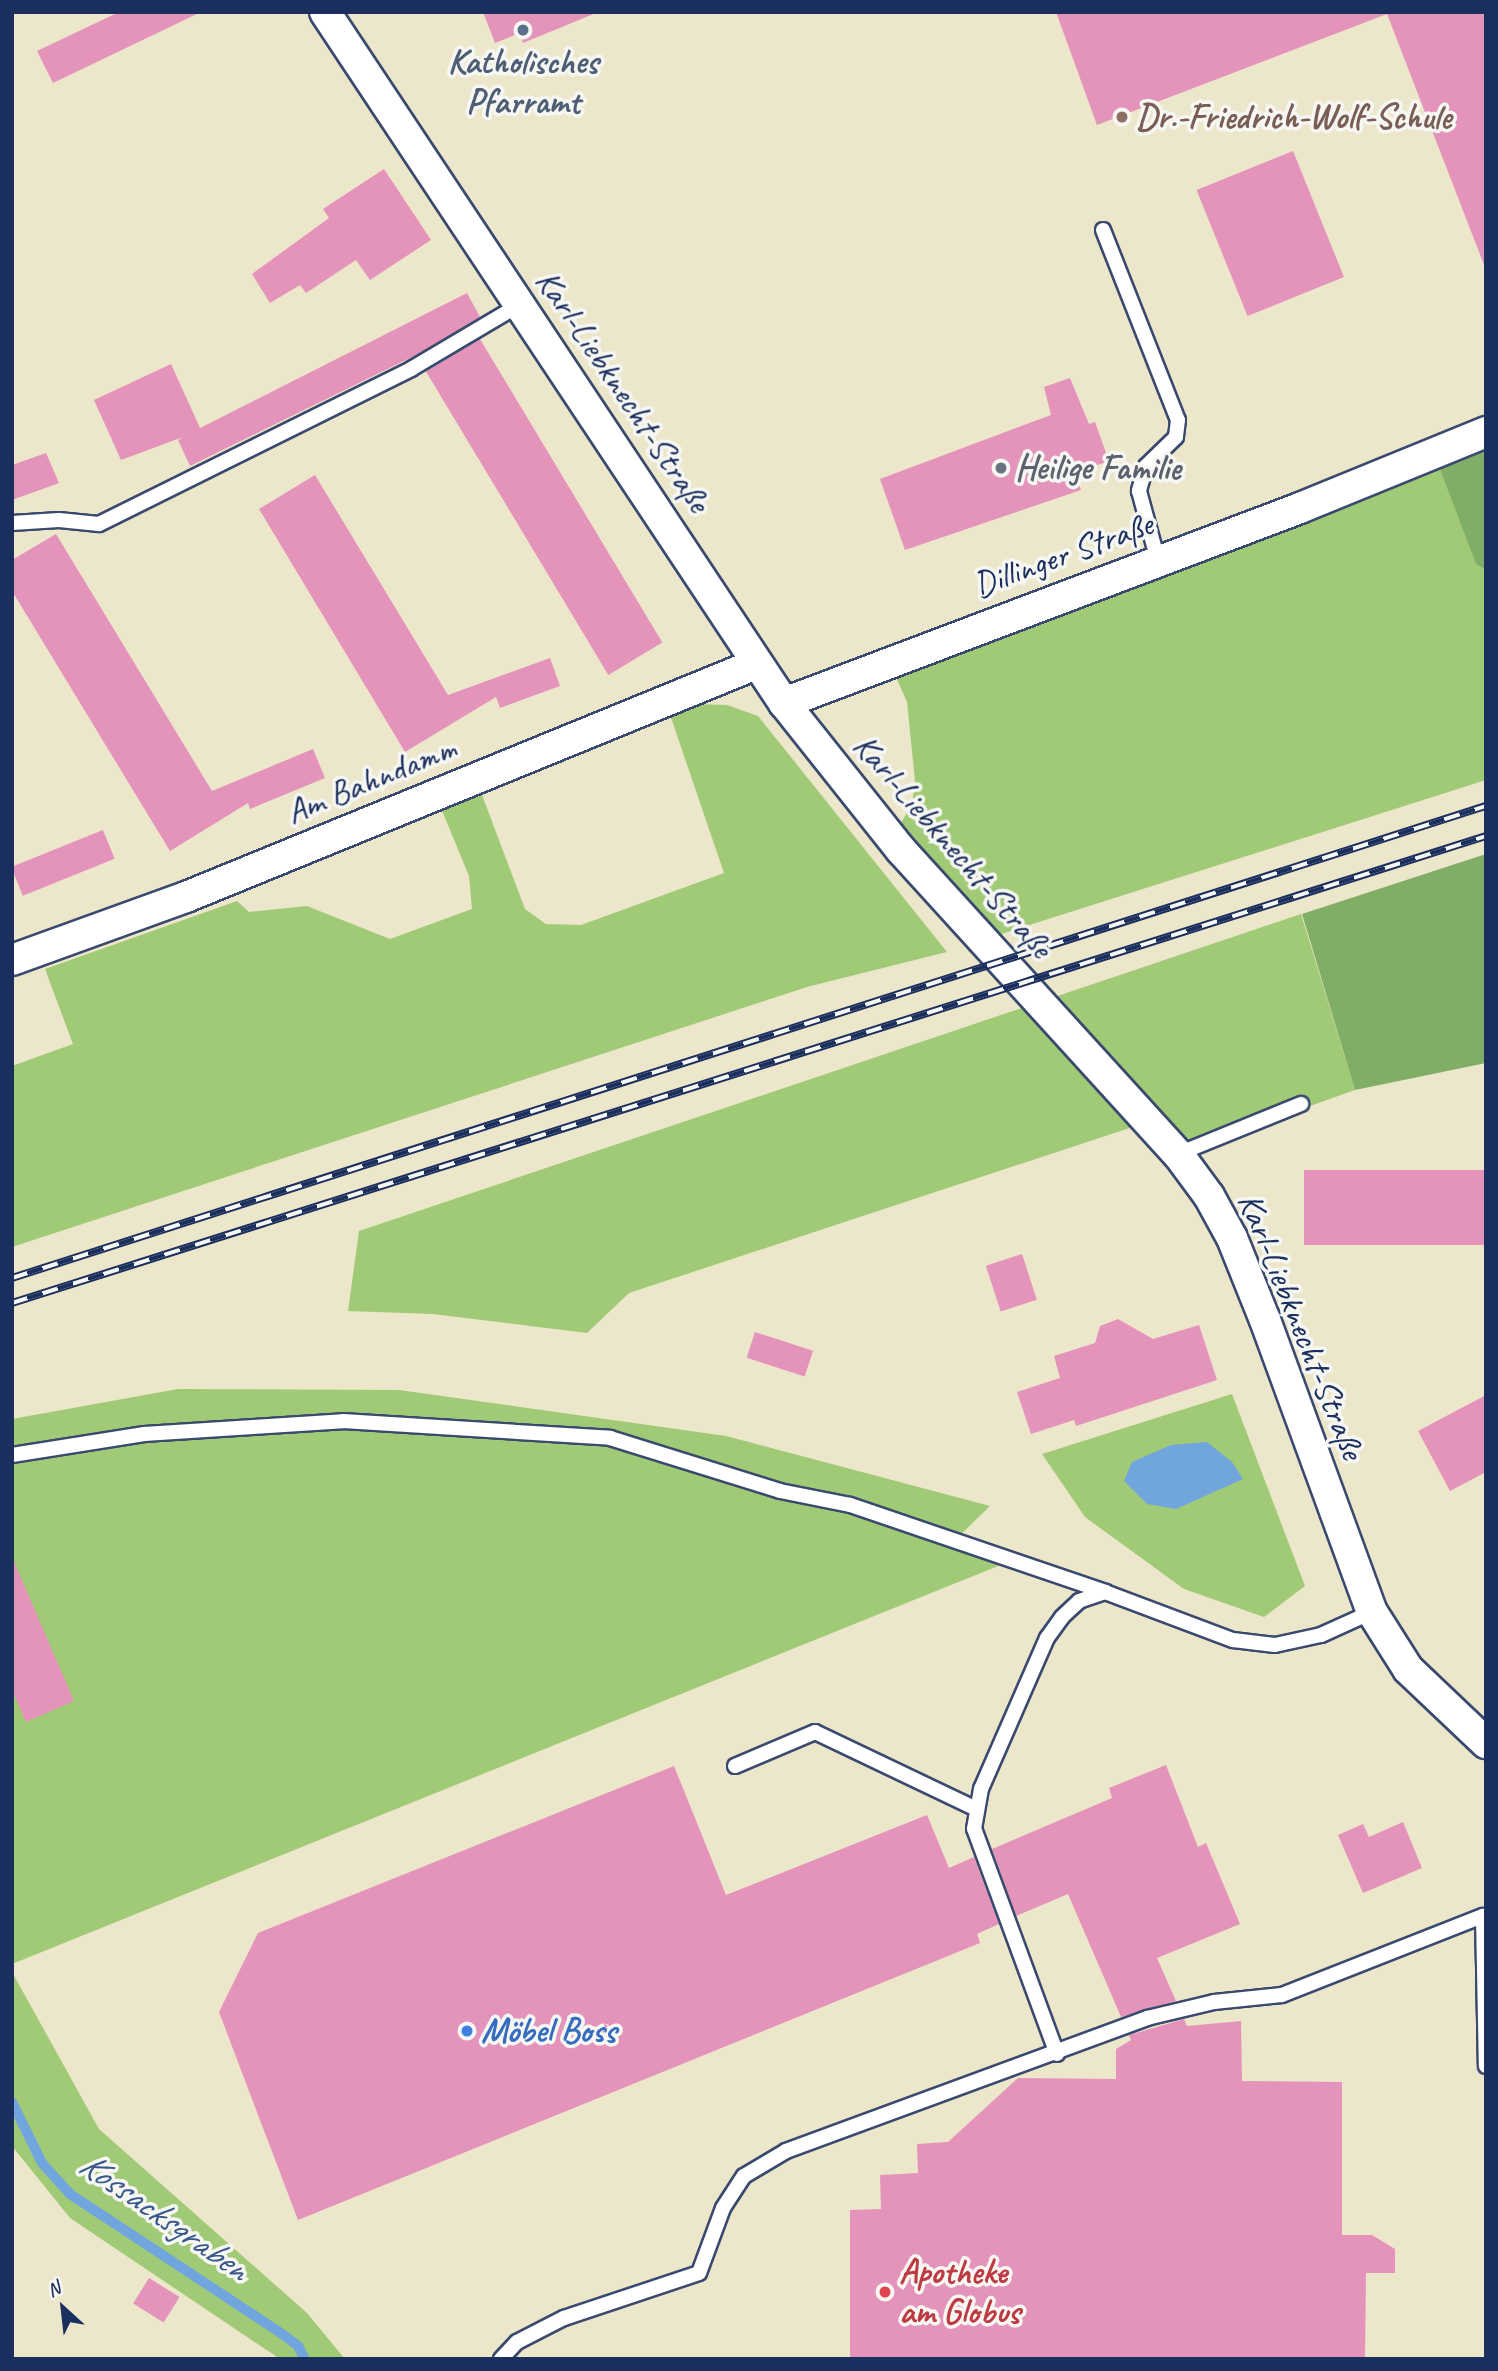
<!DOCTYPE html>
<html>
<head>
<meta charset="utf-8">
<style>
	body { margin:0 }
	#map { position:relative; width:1498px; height:2371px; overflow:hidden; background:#ece6cb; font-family:Caveat,sans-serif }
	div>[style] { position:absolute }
	.green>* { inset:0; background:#a1ca76 }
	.forest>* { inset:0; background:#80ae67 }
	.water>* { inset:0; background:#70a5dd }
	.stream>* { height:10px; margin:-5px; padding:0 5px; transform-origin:5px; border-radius:5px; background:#70a5dd }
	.building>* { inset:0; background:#e493ba; transform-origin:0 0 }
	.roads { filter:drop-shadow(2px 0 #3a4a6e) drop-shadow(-2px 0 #3a4a6e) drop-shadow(0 2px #3a4a6e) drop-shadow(0 -2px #3a4a6e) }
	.service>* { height:14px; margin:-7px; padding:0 7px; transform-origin:7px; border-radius:7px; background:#fff }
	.minor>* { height:30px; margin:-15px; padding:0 15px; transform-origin:15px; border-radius:15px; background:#fff }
	.rail>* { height:8px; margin-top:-4px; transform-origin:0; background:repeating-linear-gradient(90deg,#f6f6f2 0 16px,#1b2f5e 0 32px); box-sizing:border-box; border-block:2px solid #1b2f5e }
	.dots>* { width:19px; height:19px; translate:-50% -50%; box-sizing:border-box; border:4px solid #f6f6f2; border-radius:50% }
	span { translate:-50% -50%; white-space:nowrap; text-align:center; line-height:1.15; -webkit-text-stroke:7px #f6f6f2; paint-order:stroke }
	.service-label { font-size:35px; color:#4e5e75; font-weight:700 }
	.education-label { font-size:35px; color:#785e54; font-weight:700 }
	.left { translate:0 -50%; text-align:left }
	.street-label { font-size:35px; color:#1b2f5e }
	.worship-label { font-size:35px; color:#5b616d; font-weight:700 }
	.shop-label { font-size:35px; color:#366cbe; font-weight:700 }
	.health-label { font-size:35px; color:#be3a42; font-weight:700 }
	.water-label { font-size:37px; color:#39588a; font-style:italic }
	.frame { position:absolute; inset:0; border:14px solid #1b2f5e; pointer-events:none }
	.north { position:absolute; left:28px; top:2273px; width:70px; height:70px; -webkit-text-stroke:5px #f6f6f2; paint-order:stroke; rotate:333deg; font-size:19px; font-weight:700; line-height:28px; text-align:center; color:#1b2f5e }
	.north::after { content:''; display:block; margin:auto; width:24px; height:32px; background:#1b2f5e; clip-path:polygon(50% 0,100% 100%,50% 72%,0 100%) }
</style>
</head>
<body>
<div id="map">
	<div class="green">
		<i style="clip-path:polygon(1429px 441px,1476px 563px,1486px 570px,1486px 780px,992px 937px,894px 835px,912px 804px,915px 781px,907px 702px,883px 648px,1375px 467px)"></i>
		<i style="clip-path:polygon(666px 703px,727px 705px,758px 716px,947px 952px,807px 987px,12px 1247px,12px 1066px,73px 1044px,45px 969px,237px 901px,249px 912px,307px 906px,390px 939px,472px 909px,469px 876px,436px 796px,476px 779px,525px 909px,546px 924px,581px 925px,724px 873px)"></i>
		<i style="clip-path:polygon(1301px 914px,1355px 1090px,1178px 1153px,1148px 1122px,629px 1293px,587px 1333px,433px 1314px,348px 1311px,359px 1231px)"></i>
		<i style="clip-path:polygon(178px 1389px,399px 1390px,726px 1436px,990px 1506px,954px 1541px,1013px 1560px,12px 1964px,12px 1419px)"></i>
		<i style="clip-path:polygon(1232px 1394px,1305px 1586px,1264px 1617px,1184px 1589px,1085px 1517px,1042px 1454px)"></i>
		<i style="clip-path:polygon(12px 1972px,99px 2129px,307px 2313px,345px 2359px,280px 2359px,70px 2218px,12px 2146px)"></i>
	</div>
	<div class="forest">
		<i style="clip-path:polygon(1486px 415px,1486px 570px,1476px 564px,1429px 441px)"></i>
		<i style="clip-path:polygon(1486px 854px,1486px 1063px,1355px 1090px,1302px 914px)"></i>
	</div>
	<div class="water">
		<i style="clip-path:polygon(1207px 1442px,1232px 1462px,1243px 1479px,1176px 1509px,1147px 1504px,1124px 1481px,1132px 1462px,1171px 1445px)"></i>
	</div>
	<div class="stream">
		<i style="left:12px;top:2102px;width:68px;rotate:63.8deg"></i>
		<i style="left:42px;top:2163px;width:42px;rotate:47.9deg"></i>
		<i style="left:70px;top:2194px;width:245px;rotate:33.4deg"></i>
		<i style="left:275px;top:2329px;width:29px;rotate:36deg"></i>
		<i style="left:298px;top:2346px;width:15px;rotate:62deg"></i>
	</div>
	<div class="building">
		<i style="clip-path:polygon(119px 12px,201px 12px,53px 83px,37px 51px)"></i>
		<i style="clip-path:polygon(483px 12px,596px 12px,596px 13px,523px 43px,520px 33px,495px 43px)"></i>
		<i style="clip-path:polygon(1056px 12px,1486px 12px,1486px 270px,1387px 14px,1097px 125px)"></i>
		<i style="left:1293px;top:151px;width:136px;height:104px;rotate:68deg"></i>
		<i style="clip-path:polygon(384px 169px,431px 240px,370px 280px,356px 260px,306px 293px,300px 285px,270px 303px,252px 274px,329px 218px,323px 209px)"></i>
		<i style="clip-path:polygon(467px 293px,480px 317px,416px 355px,190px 466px,178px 440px,183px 437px,121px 460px,94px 400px,171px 364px,200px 428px)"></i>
		<i style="left:480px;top:339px;width:354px;height:63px;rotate:59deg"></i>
		<i style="clip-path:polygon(1070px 378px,1089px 424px,1095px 422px,1109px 461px,1075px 473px,1081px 490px,905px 550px,880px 479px,1051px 415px,1044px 387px)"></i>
		<i style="clip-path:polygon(46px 453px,59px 483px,12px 500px,12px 465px)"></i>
		<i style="clip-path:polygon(315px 475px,448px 695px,550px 658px,560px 686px,500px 708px,496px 697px,405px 752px,259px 509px)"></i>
		<i style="clip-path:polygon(56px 534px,212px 791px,313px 749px,325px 778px,250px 809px,248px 803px,170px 851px,12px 591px,12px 560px)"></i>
		<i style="left:103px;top:830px;width:31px;height:99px;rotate:68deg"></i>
		<i style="left:1486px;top:1170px;width:75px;height:182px;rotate:90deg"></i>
		<i style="left:1022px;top:1254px;width:48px;height:38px;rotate:72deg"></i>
		<i style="clip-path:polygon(1118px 1319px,1153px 1339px,1199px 1325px,1217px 1380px,1076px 1426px,1074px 1420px,1031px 1434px,1017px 1392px,1060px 1378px,1054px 1356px,1095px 1343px,1100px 1326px)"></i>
		<i style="left:755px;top:1332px;width:61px;height:27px;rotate:18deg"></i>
		<i style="clip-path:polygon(1486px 1395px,1486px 1472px,1450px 1491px,1418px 1431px)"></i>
		<i style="clip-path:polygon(12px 1557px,74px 1701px,26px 1722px,12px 1690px)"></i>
		<i style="clip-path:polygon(1166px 1765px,1198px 1847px,1206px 1843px,1240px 1924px,1157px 1958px,1176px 2001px,1121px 2017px,1068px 1894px,1016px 1916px,992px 1849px,1112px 1798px,1109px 1788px)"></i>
		<i style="clip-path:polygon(674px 1766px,726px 1895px,927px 1815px,949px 1868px,974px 1857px,999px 1924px,977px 1934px,980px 1943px,298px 2220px,219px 2012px,258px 1933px)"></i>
		<i style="clip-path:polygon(1403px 1822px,1422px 1868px,1363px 1893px,1338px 1835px,1363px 1824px,1369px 1837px)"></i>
		<i style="clip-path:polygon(1184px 2019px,1187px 2026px,1241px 2021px,1242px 2081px,1342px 2082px,1342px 2235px,1372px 2235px,1395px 2249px,1395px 2273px,1366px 2273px,1365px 2359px,850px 2359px,850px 2210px,881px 2209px,880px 2175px,918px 2173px,917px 2144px,948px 2142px,1018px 2078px,1116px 2079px,1116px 2049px,1131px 2040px,1129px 2035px)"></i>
		<i style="left:149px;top:2278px;width:36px;height:30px;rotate:32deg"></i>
	</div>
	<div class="roads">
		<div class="service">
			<i style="left:1103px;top:230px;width:204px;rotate:68.5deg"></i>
			<i style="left:1178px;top:420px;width:17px;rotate:97deg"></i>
			<i style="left:1176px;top:437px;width:42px;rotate:136deg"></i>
			<i style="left:1146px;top:466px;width:26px;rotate:106deg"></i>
			<i style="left:1139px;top:491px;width:73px;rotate:74.8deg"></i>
			<i style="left:12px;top:523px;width:47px;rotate:-3.7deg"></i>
			<i style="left:59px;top:520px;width:40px;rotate:5.7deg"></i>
			<i style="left:99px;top:524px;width:348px;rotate:-26.4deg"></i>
			<i style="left:411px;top:369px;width:126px;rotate:-30.7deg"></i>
			<i style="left:1178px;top:1154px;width:133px;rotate:-22.1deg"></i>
			<i style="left:12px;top:1455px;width:134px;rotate:-9deg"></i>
			<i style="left:144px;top:1434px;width:199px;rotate:-3.7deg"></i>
			<i style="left:343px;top:1421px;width:268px;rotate:3.6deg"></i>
			<i style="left:610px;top:1438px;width:178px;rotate:17.3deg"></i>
			<i style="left:780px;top:1491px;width:71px;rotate:11.3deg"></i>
			<i style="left:850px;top:1505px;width:269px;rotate:18.8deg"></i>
			<i style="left:735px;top:1766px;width:87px;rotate:-23deg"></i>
			<i style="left:815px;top:1732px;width:176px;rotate:25.5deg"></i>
			<i style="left:1057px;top:2054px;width:240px;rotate:-110.2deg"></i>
			<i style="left:974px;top:1829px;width:41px;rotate:-80.1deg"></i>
			<i style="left:981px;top:1789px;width:165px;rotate:-66.4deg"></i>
			<i style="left:1047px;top:1638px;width:26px;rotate:-54deg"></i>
			<i style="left:1062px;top:1617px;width:23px;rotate:-43deg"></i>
			<i style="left:1079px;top:1601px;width:28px;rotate:-19deg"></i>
			<i style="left:1105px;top:1592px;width:137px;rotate:20.6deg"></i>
			<i style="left:1233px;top:1640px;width:42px;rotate:6.8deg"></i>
			<i style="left:1275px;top:1645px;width:47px;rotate:-12.3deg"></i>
			<i style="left:1321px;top:1635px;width:56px;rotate:-24.3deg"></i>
			<i style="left:501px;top:2359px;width:23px;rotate:-47deg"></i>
			<i style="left:517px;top:2342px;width:53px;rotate:-27.1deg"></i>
			<i style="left:564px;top:2318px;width:142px;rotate:-18.4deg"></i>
			<i style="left:699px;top:2273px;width:69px;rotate:-69.7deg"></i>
			<i style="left:723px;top:2208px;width:38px;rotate:-57deg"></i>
			<i style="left:744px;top:2176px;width:49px;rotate:-30.8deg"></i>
			<i style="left:786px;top:2151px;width:385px;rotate:-20.2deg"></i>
			<i style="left:1147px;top:2018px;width:69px;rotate:-13.4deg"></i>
			<i style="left:1214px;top:2002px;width:68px;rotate:-5.9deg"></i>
			<i style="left:1282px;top:1995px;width:216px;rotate:-21.5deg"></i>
			<i style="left:1483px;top:1916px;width:150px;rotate:88.9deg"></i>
		</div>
		<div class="minor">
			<i style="left:325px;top:12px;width:830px;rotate:56.41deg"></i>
			<i style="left:784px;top:703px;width:188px;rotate:51.5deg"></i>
			<i style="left:901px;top:850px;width:411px;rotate:47.7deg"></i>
			<i style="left:1178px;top:1154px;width:52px;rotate:53.6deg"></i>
			<i style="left:1209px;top:1196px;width:48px;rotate:61.3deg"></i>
			<i style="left:1232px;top:1238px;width:88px;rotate:68.1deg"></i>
			<i style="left:1265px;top:1320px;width:311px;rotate:69.9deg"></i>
			<i style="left:1372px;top:1612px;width:67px;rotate:57.7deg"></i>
			<i style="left:1408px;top:1669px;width:108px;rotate:43.5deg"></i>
			<i style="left:784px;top:703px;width:552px;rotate:-20.7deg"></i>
			<i style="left:1300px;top:508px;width:201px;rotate:-22.2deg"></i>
			<i style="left:12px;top:960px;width:185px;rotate:-19.9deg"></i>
			<i style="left:186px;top:897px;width:616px;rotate:-22.23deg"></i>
		</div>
	</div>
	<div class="rail">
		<i style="left:12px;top:1278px;width:1548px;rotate:-17.76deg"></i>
		<i style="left:12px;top:1303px;width:1546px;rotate:-17.58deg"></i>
	</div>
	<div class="dots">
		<i style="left:523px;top:30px;background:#5c6f8a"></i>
		<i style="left:1122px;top:117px;background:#8d6e63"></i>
		<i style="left:1001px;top:468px;background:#6b7280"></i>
		<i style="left:467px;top:2031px;background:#3f7fe0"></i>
		<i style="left:885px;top:2292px;background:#e0444e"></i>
	</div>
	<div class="service-label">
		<span style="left:523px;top:82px">Katholisches<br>Pfarramt</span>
	</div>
	<div class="education-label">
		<span class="left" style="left:1136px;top:117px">Dr.-Friedrich-Wolf-Schule</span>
	</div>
	<div class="street-label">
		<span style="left:623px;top:391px;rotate:56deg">Karl-Liebknecht-Straße</span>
		<span style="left:1063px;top:555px;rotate:-20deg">Dillinger Straße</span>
		<span style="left:371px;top:780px;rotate:-22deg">Am Bahndamm</span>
		<span style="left:953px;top:846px;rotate:49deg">Karl-Liebknecht-Straße</span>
		<span style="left:1301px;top:1326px;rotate:68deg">Karl-Liebknecht-Straße</span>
	</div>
	<div class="worship-label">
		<span class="left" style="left:1015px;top:468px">Heilige Familie</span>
	</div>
	<div class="shop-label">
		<span class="left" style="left:481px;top:2031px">Möbel Boss</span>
	</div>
	<div class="health-label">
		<span class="left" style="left:899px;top:2292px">Apotheke<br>am Globus</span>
	</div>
	<div class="water-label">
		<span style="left:164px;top:2216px;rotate:35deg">Kossacksgraben</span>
	</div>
	<div class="frame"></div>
	<div class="north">N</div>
</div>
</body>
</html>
